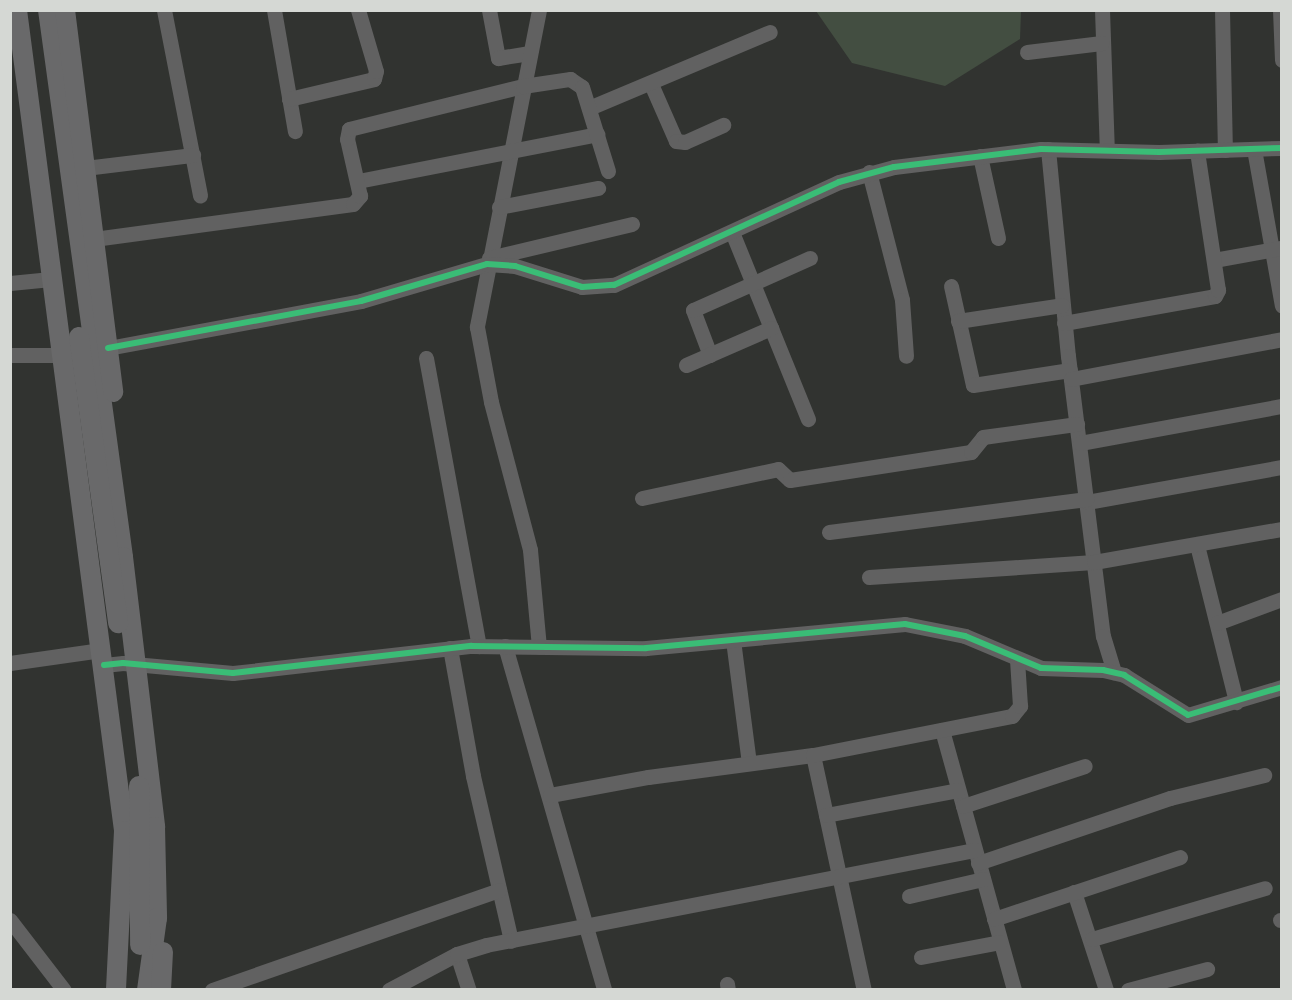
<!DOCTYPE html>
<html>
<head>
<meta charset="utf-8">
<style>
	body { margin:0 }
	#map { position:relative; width:1292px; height:1000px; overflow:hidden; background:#313330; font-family:Commissioner,sans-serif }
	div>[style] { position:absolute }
	.green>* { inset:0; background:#434e41 }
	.minor>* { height:15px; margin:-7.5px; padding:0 7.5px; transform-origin:7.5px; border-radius:7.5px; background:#616161 }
	.major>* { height:20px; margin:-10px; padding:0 10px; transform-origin:10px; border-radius:10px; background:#69696a }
	.cycleway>* { height:6px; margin:-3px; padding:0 3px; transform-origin:3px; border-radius:3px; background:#3abd76 }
	span { translate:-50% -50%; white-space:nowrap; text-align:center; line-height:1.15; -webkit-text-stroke:6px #191b19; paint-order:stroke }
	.frame { position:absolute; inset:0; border:12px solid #d5d8d4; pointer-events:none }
</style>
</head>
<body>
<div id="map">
	<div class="green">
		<i style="clip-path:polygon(816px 11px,1021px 11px,1020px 39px,945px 86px,852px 63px)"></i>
	</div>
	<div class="minor">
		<i style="left:164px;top:10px;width:189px;rotate:79deg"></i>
		<i style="left:274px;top:10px;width:123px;rotate:80.2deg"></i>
		<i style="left:489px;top:10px;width:49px;rotate:79.4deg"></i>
		<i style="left:498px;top:58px;width:32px;rotate:-9deg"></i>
		<i style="left:539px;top:10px;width:323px;rotate:101.1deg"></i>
		<i style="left:477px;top:327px;width:76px;rotate:79.4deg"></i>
		<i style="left:491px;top:402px;width:153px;rotate:75.2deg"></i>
		<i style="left:530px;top:550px;width:97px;rotate:84.7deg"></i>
		<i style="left:1102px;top:10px;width:140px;rotate:88deg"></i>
		<i style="left:1222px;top:10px;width:140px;rotate:88.8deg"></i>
		<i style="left:1280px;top:10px;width:50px;rotate:87.7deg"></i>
		<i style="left:1027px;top:52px;width:75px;rotate:-6.9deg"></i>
		<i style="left:651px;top:84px;width:62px;rotate:66.3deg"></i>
		<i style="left:676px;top:141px;width:9px;rotate:6deg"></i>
		<i style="left:685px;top:142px;width:42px;rotate:-24.1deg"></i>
		<i style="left:289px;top:99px;width:87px;rotate:-13.2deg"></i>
		<i style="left:374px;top:79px;width:8px;rotate:-76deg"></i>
		<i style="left:376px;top:71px;width:64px;rotate:-106.4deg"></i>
		<i style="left:589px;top:108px;width:196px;rotate:-22.8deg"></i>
		<i style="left:1048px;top:149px;width:208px;rotate:84.5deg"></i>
		<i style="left:1068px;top:356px;width:282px;rotate:82.9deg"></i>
		<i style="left:1103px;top:636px;width:38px;rotate:73deg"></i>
		<i style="left:1254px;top:149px;width:159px;rotate:79.9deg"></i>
		<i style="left:980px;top:156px;width:84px;rotate:77.6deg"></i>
		<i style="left:85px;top:168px;width:109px;rotate:-6.9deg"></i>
		<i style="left:869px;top:172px;width:132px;rotate:75.5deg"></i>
		<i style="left:902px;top:300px;width:56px;rotate:85.9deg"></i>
		<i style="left:358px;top:181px;width:244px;rotate:-11.1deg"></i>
		<i style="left:499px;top:207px;width:101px;rotate:-10.9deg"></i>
		<i style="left:732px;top:232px;width:202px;rotate:67.9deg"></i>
		<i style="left:94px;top:239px;width:261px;rotate:-7.7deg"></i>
		<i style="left:353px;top:204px;width:11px;rotate:-49deg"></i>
		<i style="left:360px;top:196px;width:58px;rotate:-102.8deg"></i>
		<i style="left:347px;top:139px;width:10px;rotate:-79deg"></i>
		<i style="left:349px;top:129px;width:179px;rotate:-13.9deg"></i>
		<i style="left:523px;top:86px;width:48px;rotate:-8.5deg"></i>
		<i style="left:570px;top:79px;width:14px;rotate:34deg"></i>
		<i style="left:582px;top:87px;width:88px;rotate:72.8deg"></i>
		<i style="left:489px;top:258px;width:147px;rotate:-13.4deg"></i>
		<i style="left:1214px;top:260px;width:68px;rotate:-10.2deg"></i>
		<i style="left:10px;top:283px;width:41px;rotate:-5.6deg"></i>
		<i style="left:951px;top:286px;width:101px;rotate:77.5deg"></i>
		<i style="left:973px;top:385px;width:98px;rotate:-8.8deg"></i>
		<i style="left:958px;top:321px;width:105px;rotate:-8.7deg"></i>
		<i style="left:1064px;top:323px;width:153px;rotate:-10.1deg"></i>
		<i style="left:1215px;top:296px;width:7px;rotate:-63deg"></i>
		<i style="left:1218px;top:290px;width:141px;rotate:-98.6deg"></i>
		<i style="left:108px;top:348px;width:257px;rotate:-10.5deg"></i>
		<i style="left:361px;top:301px;width:131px;rotate:-16.4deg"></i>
		<i style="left:487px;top:264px;width:28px;rotate:4deg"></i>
		<i style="left:515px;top:266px;width:70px;rotate:17.4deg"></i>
		<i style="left:582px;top:287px;width:32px;rotate:-4deg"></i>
		<i style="left:614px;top:285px;width:247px;rotate:-24.6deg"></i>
		<i style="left:839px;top:182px;width:57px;rotate:-15.3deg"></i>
		<i style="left:894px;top:167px;width:148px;rotate:-7deg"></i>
		<i style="left:1041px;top:149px;width:118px;rotate:1.5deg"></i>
		<i style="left:1159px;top:152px;width:123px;rotate:-1.9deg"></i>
		<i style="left:10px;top:355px;width:50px"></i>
		<i style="left:710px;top:355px;width:48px;rotate:-110.7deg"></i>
		<i style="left:693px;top:310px;width:128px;rotate:-24deg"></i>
		<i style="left:426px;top:358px;width:293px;rotate:79.6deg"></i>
		<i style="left:686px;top:365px;width:93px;rotate:-23.5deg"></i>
		<i style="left:1071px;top:379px;width:215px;rotate:-10.7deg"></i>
		<i style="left:1080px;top:443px;width:205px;rotate:-10.4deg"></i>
		<i style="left:642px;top:498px;width:139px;rotate:-12deg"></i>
		<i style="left:778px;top:469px;width:16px;rotate:43deg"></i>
		<i style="left:790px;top:480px;width:183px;rotate:-8.8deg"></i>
		<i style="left:971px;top:452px;width:19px;rotate:-51deg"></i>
		<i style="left:983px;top:437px;width:95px;rotate:-7.9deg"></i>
		<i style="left:1087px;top:502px;width:198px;rotate:-10.2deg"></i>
		<i style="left:829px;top:532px;width:260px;rotate:-7.3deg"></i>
		<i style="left:1197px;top:545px;width:162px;rotate:76deg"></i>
		<i style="left:869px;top:577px;width:225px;rotate:-3.8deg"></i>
		<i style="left:1094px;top:562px;width:191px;rotate:-10deg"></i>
		<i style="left:1217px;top:623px;width:69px;rotate:-20.3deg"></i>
		<i style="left:733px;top:640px;width:124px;rotate:82.6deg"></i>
		<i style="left:505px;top:646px;width:358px;rotate:73.9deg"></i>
		<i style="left:450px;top:648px;width:130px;rotate:79.8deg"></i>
		<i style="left:473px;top:776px;width:169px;rotate:77deg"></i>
		<i style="left:10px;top:663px;width:92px;rotate:-8.1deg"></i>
		<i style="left:104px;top:665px;width:19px;rotate:-6deg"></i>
		<i style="left:123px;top:663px;width:110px;rotate:5.2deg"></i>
		<i style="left:233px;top:673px;width:240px;rotate:-6.5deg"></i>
		<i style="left:471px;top:646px;width:175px;rotate:0.7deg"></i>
		<i style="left:646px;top:648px;width:260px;rotate:-5.3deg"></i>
		<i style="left:905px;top:624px;width:61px;rotate:11.3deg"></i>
		<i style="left:965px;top:636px;width:82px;rotate:22.8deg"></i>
		<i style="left:1041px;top:668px;width:62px;rotate:1.8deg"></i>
		<i style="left:1103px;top:670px;width:22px;rotate:13deg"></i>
		<i style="left:1124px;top:675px;width:75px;rotate:32deg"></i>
		<i style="left:1188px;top:715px;width:98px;rotate:-16.6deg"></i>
		<i style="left:942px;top:730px;width:270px;rotate:74.5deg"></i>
		<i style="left:813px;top:755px;width:240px;rotate:77.8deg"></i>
		<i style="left:550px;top:795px;width:100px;rotate:-10.4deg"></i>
		<i style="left:648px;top:777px;width:166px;rotate:-7.6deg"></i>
		<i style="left:813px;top:755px;width:203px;rotate:-11.1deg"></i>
		<i style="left:1012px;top:716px;width:13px;rotate:-51deg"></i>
		<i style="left:1020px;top:706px;width:47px;rotate:-93.7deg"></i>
		<i style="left:963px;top:806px;width:128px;rotate:-18.2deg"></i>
		<i style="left:826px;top:815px;width:134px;rotate:-10.7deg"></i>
		<i style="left:978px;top:863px;width:203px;rotate:-18.7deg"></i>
		<i style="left:1170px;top:798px;width:97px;rotate:-13.7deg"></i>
		<i style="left:1074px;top:892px;width:103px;rotate:71.9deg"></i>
		<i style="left:909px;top:896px;width:76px;rotate:-12.9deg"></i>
		<i style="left:994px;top:919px;width:196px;rotate:-18.4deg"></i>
		<i style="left:10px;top:920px;width:88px;rotate:52.4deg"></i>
		<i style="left:1280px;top:920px;width:2px"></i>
		<i style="left:1092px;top:939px;width:180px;rotate:-16.4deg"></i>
		<i style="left:457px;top:954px;width:38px;rotate:72deg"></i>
		<i style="left:921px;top:957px;width:80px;rotate:-10.8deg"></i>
		<i style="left:727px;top:984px;width:6px;rotate:81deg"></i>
		<i style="left:212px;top:990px;width:304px;rotate:-19.2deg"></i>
		<i style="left:389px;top:990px;width:77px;rotate:-27.9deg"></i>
		<i style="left:457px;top:954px;width:30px;rotate:-17deg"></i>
		<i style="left:486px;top:945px;width:498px;rotate:-11deg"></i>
		<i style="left:1128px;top:990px;width:82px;rotate:-14.9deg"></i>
	</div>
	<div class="major">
		<i style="left:17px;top:10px;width:828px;rotate:82.57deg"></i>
		<i style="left:124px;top:831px;width:159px;rotate:92.9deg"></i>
		<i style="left:48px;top:10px;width:552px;rotate:82.19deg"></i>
		<i style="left:123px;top:557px;width:272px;rotate:83.2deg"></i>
		<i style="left:155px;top:827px;width:91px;rotate:88.7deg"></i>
		<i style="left:157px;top:918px;width:73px;rotate:97.9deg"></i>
		<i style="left:65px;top:10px;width:385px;rotate:82.8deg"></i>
		<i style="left:79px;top:337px;width:289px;rotate:82.2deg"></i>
		<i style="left:139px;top:786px;width:159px;rotate:89.6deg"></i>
		<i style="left:161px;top:990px;width:38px;rotate:-87deg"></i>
	</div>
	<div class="cycleway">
		<i style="left:108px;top:348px;width:257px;rotate:-10.5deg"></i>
		<i style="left:361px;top:301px;width:131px;rotate:-16.4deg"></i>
		<i style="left:487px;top:264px;width:28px;rotate:4deg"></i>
		<i style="left:515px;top:266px;width:70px;rotate:17.4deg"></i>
		<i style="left:582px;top:287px;width:32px;rotate:-4deg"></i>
		<i style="left:614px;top:285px;width:247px;rotate:-24.6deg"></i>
		<i style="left:839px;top:182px;width:57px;rotate:-15.3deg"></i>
		<i style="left:894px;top:167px;width:148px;rotate:-7deg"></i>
		<i style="left:1041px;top:149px;width:118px;rotate:1.5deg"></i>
		<i style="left:1159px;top:152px;width:123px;rotate:-1.9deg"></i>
		<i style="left:104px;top:665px;width:19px;rotate:-6deg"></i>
		<i style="left:123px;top:663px;width:110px;rotate:5.2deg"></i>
		<i style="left:233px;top:673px;width:240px;rotate:-6.5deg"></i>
		<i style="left:471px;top:646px;width:175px;rotate:0.7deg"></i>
		<i style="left:646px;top:648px;width:260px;rotate:-5.3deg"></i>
		<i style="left:905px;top:624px;width:61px;rotate:11.3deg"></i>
		<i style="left:965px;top:636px;width:82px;rotate:22.8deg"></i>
		<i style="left:1041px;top:668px;width:62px;rotate:1.8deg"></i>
		<i style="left:1103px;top:670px;width:22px;rotate:13deg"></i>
		<i style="left:1124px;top:675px;width:75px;rotate:32deg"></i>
		<i style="left:1188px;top:715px;width:98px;rotate:-16.6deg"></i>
	</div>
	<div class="frame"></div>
</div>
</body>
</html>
